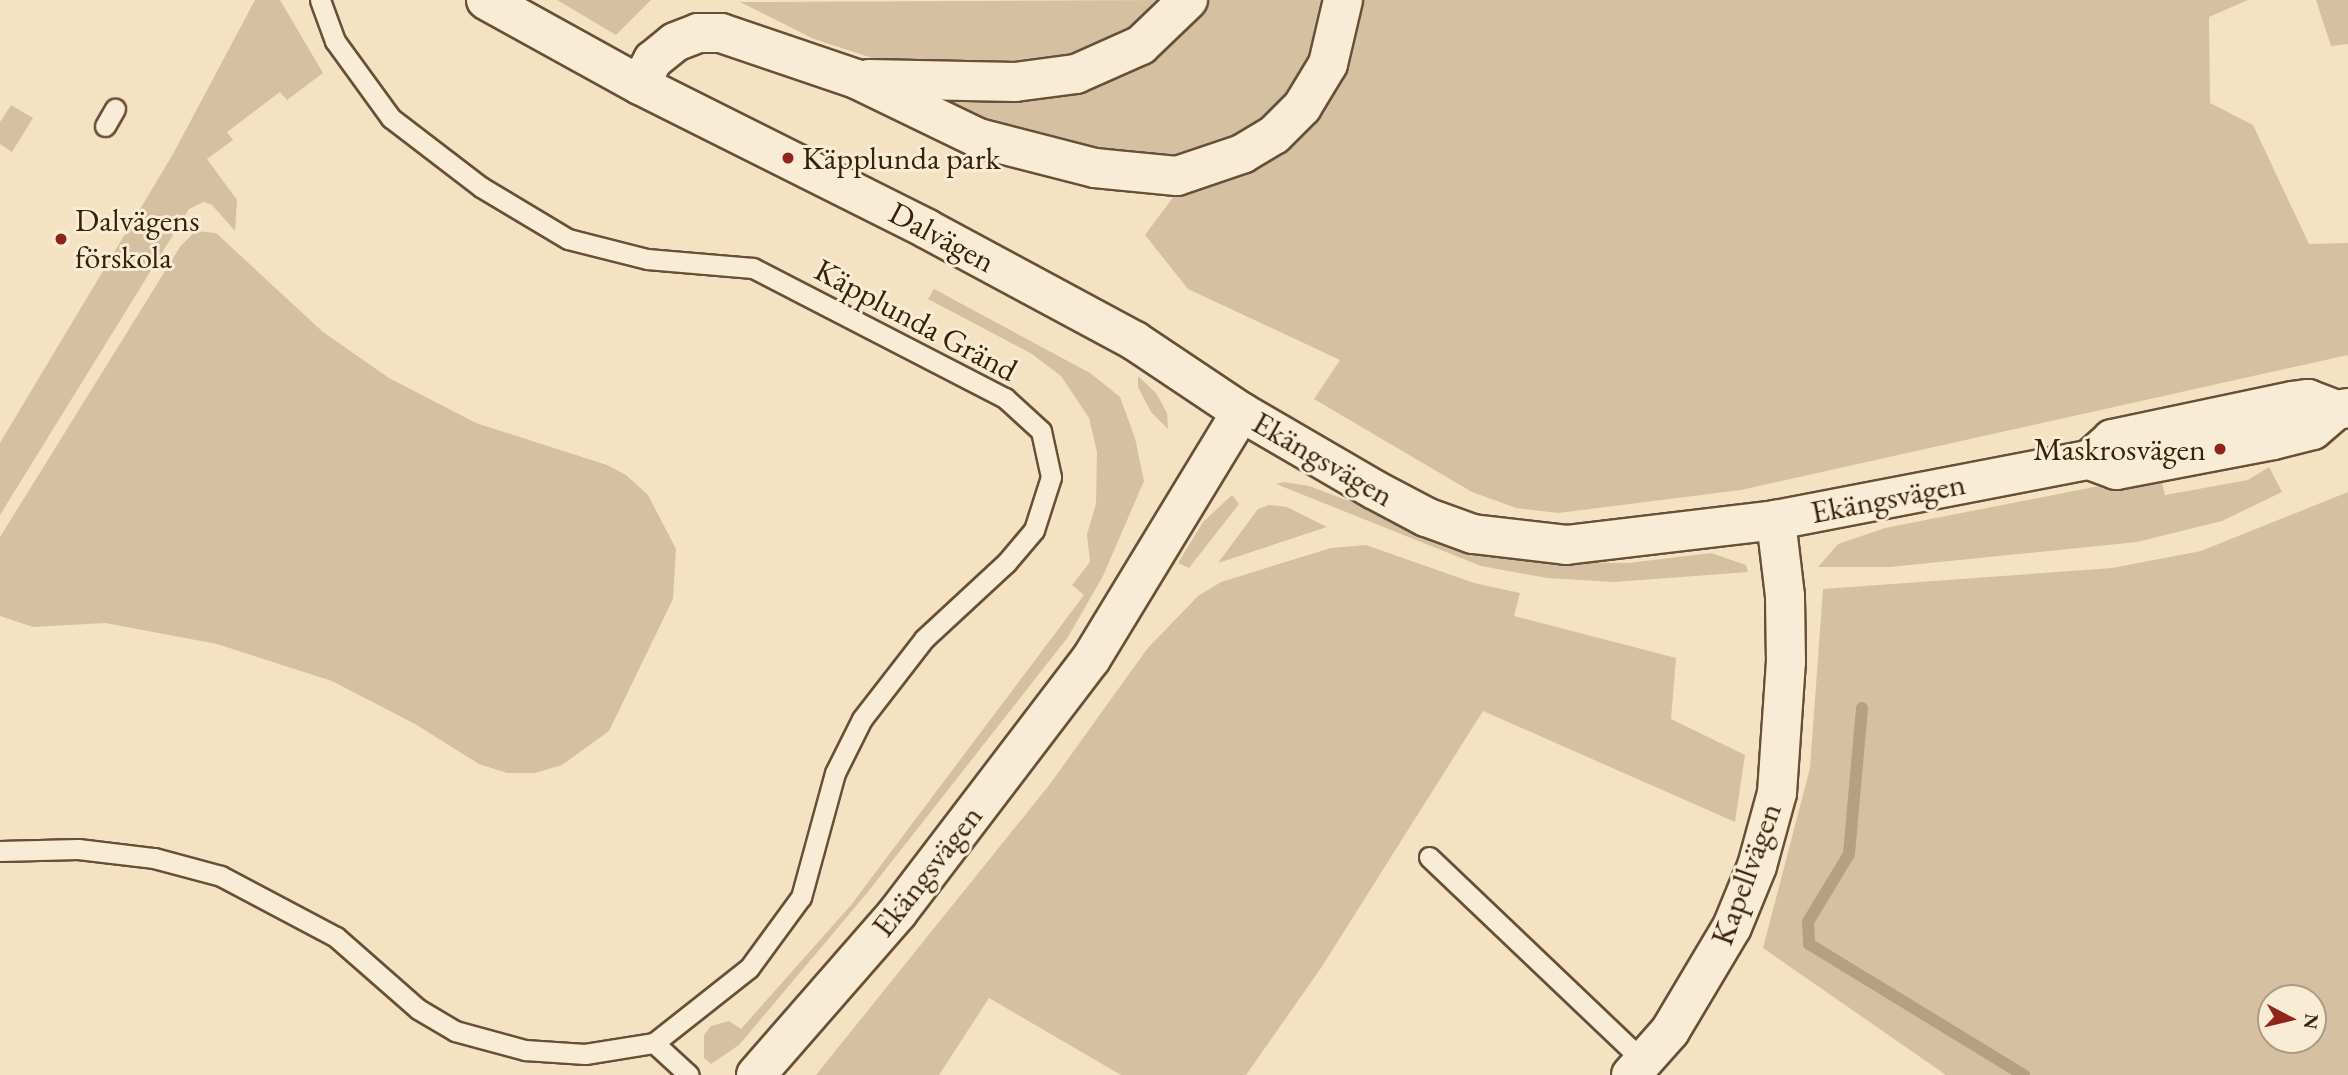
<!DOCTYPE html>
<html>
<head>
<meta charset="utf-8">
<style>
	body { margin:0 }
	#map { position:relative; width:2348px; height:1075px; overflow:hidden; background:#f5e2c2; font-family:"EB Garamond",serif }
	div>[style] { position:absolute }
	.green>* { inset:0; background:#d5c1a2 }
	.stream>* { height:12px; margin:-6px; padding:0 6px; transform-origin:6px; border-radius:6px; background:#b5a082 }
	.roads { filter:drop-shadow(2px 0 #685036) drop-shadow(-2px 0 #685036) drop-shadow(0 2px #685036) drop-shadow(0 -2px #685036) }
	.lane>* { height:19px; margin:-9.5px; padding:0 9.5px; transform-origin:9.5px; border-radius:9.5px; background:#f8ecd7 }
	.street>* { height:38px; margin:-19px; padding:0 19px; transform-origin:19px; border-radius:19px; background:#f8ecd7 }
	.secondary>* { height:38px; margin:-19px; padding:0 19px; transform-origin:19px; border-radius:19px; background:#f8ecd7 }
	.dots>* { width:19px; height:19px; translate:-50% -50%; box-sizing:border-box; border:4px solid #f8ecd7; border-radius:50% }
	span { translate:-50% -50%; white-space:nowrap; text-align:center; line-height:1.15; -webkit-text-stroke:6px #f8ecd7; paint-order:stroke }
	.poi-label { font-size:32px; color:#392007 }
	.left { translate:0 -50%; text-align:left }
	.right { translate:-100% -50%; text-align:right }
	.street-label { font-size:32px; color:#392007 }
	.north { position:absolute; left:2257px; top:984px; width:70px; height:70px; box-sizing:border-box; background:#f8ecd7; border:2px solid #ac9a84; border-radius:50%; rotate:97deg; font-size:19px; font-weight:700; line-height:28px; text-align:center; color:#392007 }
	.north::after { content:''; display:block; margin:auto; width:24px; height:32px; background:#8f2418; clip-path:polygon(50% 0,100% 100%,50% 72%,0 100%) }
</style>
</head>
<body>
<div id="map">
	<div class="green">
		<i style="clip-path:polygon(255px 0,280px 0,323px 73px,287px 100px,280px 92px,227px 132px,233px 140px,207px 159px,237px 200px,235px 231px,212px 205px,204px 202px,189px 209px,0 515px,0 443px,173px 154px)"></i>
		<i style="clip-path:polygon(557px 0,651px 0,616px 35px)"></i>
		<i style="clip-path:polygon(1170px 0,1140px 30px,1094px 53px,1030px 67px,963px 69px,872px 58px,814px 39px,740px 2px)"></i>
		<i style="clip-path:polygon(1203px 0,1327px 0,1311px 57px,1288px 97px,1251px 134px,1197px 158px,1142px 162px,1012px 132px,898px 90px,978px 94px)"></i>
		<i style="clip-path:polygon(1359px 0,2248px 0,2209px 17px,2210px 103px,2253px 125px,2309px 244px,2348px 243px,2348px 355px,1741px 490px,1558px 513px,1516px 508px,1472px 492px,1314px 399px,1340px 360px,1188px 289px,1145px 235px,1180px 188px,1253px 168px)"></i>
		<i style="clip-path:polygon(2316px 0,2348px 0,2348px 44px,2331px 46px)"></i>
		<i style="clip-path:polygon(11px 105px,33px 118px,12px 152px,0 144px,0 122px)"></i>
		<i style="clip-path:polygon(195px 231px,216px 233px,323px 332px,389px 378px,476px 423px,607px 465px,626px 475px,648px 495px,676px 549px,673px 599px,609px 731px,562px 765px,535px 773px,507px 773px,479px 764px,415px 724px,332px 681px,217px 644px,105px 623px,33px 627px,0 616px,0 537px,180px 247px)"></i>
		<i style="clip-path:polygon(934px 289px,1090px 373px,1120px 397px,1135px 438px,1144px 481px,1103px 576px,1068px 637px,867px 893px,739px 1045px,711px 1064px,704px 1058px,704px 1035px,711px 1026px,729px 1021px,741px 1029px,851px 905px,1084px 595px,1072px 585px,1090px 562px,1087px 534px,1096px 504px,1097px 452px,1089px 418px,1061px 376px,1032px 354px,928px 299px)"></i>
		<i style="clip-path:polygon(1138px 376px,1156px 393px,1167px 413px,1168px 429px,1151px 412px,1138px 387px)"></i>
		<i style="clip-path:polygon(2269px 467px,2282px 492px,2222px 521px,2137px 542px,1890px 567px,1818px 567px,1838px 544px,1885px 528px,2160px 474px,2165px 495px,2248px 480px)"></i>
		<i style="clip-path:polygon(1284px 482px,1309px 486px,1480px 550px,1546px 562px,1628px 563px,1711px 553px,1746px 565px,1748px 572px,1614px 582px,1547px 578px,1481px 566px,1276px 484px)"></i>
		<i style="clip-path:polygon(evenodd,2348px 492px,2348px 1075px,1946px 1075px,1763px 948px,1810px 768px,1823px 589px,2112px 568px,2201px 551px,2348px 492px,2313px 998px,2313px 1040px,2271px 1040px,2271px 998px,2313px 998px)"></i>
		<i style="clip-path:polygon(1232px 495px,1239px 504px,1189px 568px,1178px 563px,1203px 522px)"></i>
		<i style="clip-path:polygon(1269px 505px,1287px 507px,1327px 527px,1218px 563px,1258px 509px)"></i>
		<i style="clip-path:polygon(1366px 545px,1474px 583px,1520px 593px,1514px 616px,1676px 658px,1671px 719px,1745px 755px,1735px 822px,1483px 711px,1321px 968px,1246px 1075px,1121px 1075px,989px 998px,939px 1075px,816px 1075px,1050px 784px,1147px 649px,1198px 596px,1221px 582px,1331px 548px)"></i>
	</div>
	<div class="stream">
		<i style="left:1862px;top:708px;width:147px;rotate:95.1deg"></i>
		<i style="left:1849px;top:854px;width:79px;rotate:121.1deg"></i>
		<i style="left:1808px;top:922px;width:22px;rotate:87deg"></i>
		<i style="left:1809px;top:944px;width:252px;rotate:31.4deg"></i>
	</div>
	<div class="roads">
		<div class="lane">
			<i style="left:320px;top:0;width:44px;rotate:69.9deg"></i>
			<i style="left:335px;top:41px;width:95px;rotate:54deg"></i>
			<i style="left:391px;top:118px;width:113px;rotate:37.5deg"></i>
			<i style="left:481px;top:187px;width:101px;rotate:30.9deg"></i>
			<i style="left:568px;top:239px;width:81px;rotate:14.2deg"></i>
			<i style="left:647px;top:259px;width:106px;rotate:4.9deg"></i>
			<i style="left:753px;top:268px;width:284px;rotate:27.3deg"></i>
			<i style="left:1005px;top:398px;width:49px;rotate:42.5deg"></i>
			<i style="left:1041px;top:431px;width:47px;rotate:77.7deg"></i>
			<i style="left:1051px;top:477px;width:56px;rotate:107.8deg"></i>
			<i style="left:1034px;top:530px;width:43px;rotate:130.3deg"></i>
			<i style="left:1006px;top:563px;width:112px;rotate:137.2deg"></i>
			<i style="left:924px;top:639px;width:101px;rotate:127.8deg"></i>
			<i style="left:862px;top:719px;width:60px;rotate:116.6deg"></i>
			<i style="left:835px;top:773px;width:129px;rotate:105.3deg"></i>
			<i style="left:801px;top:897px;width:88px;rotate:126.2deg"></i>
			<i style="left:749px;top:968px;width:121px;rotate:141.7deg"></i>
			<i style="left:654px;top:1043px;width:47px;rotate:42.4deg"></i>
			<i style="left:105px;top:126px;width:20px;rotate:-60deg"></i>
			<i style="left:0;top:851px;width:78px;rotate:-1.5deg"></i>
			<i style="left:78px;top:849px;width:77px;rotate:6.8deg"></i>
			<i style="left:154px;top:858px;width:69px;rotate:15deg"></i>
			<i style="left:221px;top:876px;width:130px;rotate:27.9deg"></i>
			<i style="left:336px;top:937px;width:109px;rotate:41.3deg"></i>
			<i style="left:418px;top:1009px;width:43px;rotate:30.7deg"></i>
			<i style="left:455px;top:1031px;width:73px;rotate:15.2deg"></i>
			<i style="left:525px;top:1050px;width:60px;rotate:3.8deg"></i>
			<i style="left:585px;top:1054px;width:70px;rotate:-9.1deg"></i>
			<i style="left:1429px;top:857px;width:296px;rotate:43.6deg"></i>
		</div>
		<div class="street">
			<i style="left:869px;top:79px;width:146px;rotate:1.2deg"></i>
			<i style="left:1015px;top:82px;width:62px;rotate:-7.5deg"></i>
			<i style="left:1076px;top:74px;width:71px;rotate:-24deg"></i>
			<i style="left:1141px;top:45px;width:65px;rotate:-43.8deg"></i>
			<i style="left:640px;top:85px;width:28px;rotate:-63deg"></i>
			<i style="left:653px;top:60px;width:28px;rotate:-39deg"></i>
			<i style="left:675px;top:42px;width:25px;rotate:-21deg"></i>
			<i style="left:698px;top:33px;width:23px"></i>
			<i style="left:721px;top:33px;width:143px;rotate:18.8deg"></i>
			<i style="left:856px;top:79px;width:136px;rotate:25.8deg"></i>
			<i style="left:978px;top:138px;width:121px;rotate:14.4deg"></i>
			<i style="left:1095px;top:168px;width:82px;rotate:5.6deg"></i>
			<i style="left:1177px;top:176px;width:69px;rotate:-18.7deg"></i>
			<i style="left:1242px;top:154px;width:37px;rotate:-31deg"></i>
			<i style="left:1274px;top:135px;width:40px;rotate:-45deg"></i>
			<i style="left:1302px;top:107px;width:50px;rotate:-58.8deg"></i>
			<i style="left:1328px;top:64px;width:66px;rotate:-76.8deg"></i>
			<i style="left:1631px;top:1075px;width:59px;rotate:-48.4deg"></i>
			<i style="left:1670px;top:1031px;width:121px;rotate:-59.2deg"></i>
			<i style="left:1732px;top:927px;width:66px;rotate:-67.7deg"></i>
			<i style="left:1757px;top:866px;width:76px;rotate:-74.7deg"></i>
			<i style="left:1777px;top:793px;width:131px;rotate:-86.1deg"></i>
			<i style="left:1786px;top:662px;width:66px;rotate:-90.9deg"></i>
			<i style="left:1785px;top:596px;width:77px;rotate:-96.8deg"></i>
		</div>
		<div class="secondary">
			<i style="left:486px;top:0;width:176px;rotate:28.9deg"></i>
			<i style="left:640px;top:85px;width:321px;rotate:26.6deg"></i>
			<i style="left:927px;top:229px;width:236px;rotate:28.3deg"></i>
			<i style="left:1135px;top:341px;width:128px;rotate:33.8deg"></i>
			<i style="left:1241px;top:412px;width:155px;rotate:30.2deg"></i>
			<i style="left:1375px;top:490px;width:58px;rotate:27.9deg"></i>
			<i style="left:1426px;top:517px;width:50px;rotate:19.9deg"></i>
			<i style="left:1473px;top:534px;width:94px;rotate:6.7deg"></i>
			<i style="left:1566px;top:545px;width:211px;rotate:-6.8deg"></i>
			<i style="left:1776px;top:520px;width:319px;rotate:-10.9deg"></i>
			<i style="left:2089px;top:460px;width:29px;rotate:20deg"></i>
			<i style="left:2116px;top:470px;width:160px;rotate:-10.8deg"></i>
			<i style="left:2273px;top:440px;width:41px;rotate:-14deg"></i>
			<i style="left:2313px;top:430px;width:30px;rotate:-41deg"></i>
			<i style="left:2089px;top:460px;width:31px;rotate:-42deg"></i>
			<i style="left:2112px;top:439px;width:185px;rotate:-11.9deg"></i>
			<i style="left:2293px;top:401px;width:15px;rotate:-8deg"></i>
			<i style="left:2308px;top:399px;width:30px;rotate:21deg"></i>
			<i style="left:2336px;top:410px;width:12px;rotate:-9deg"></i>
			<i style="left:756px;top:1075px;width:216px;rotate:-48.9deg"></i>
			<i style="left:898px;top:912px;width:318px;rotate:-52.7deg"></i>
			<i style="left:1091px;top:659px;width:289px;rotate:-58.7deg"></i>
		</div>
	</div>
	<div class="dots">
		<i style="left:788px;top:158px;background:#8f2418"></i>
		<i style="left:61px;top:239px;background:#8f2418"></i>
		<i style="left:2220px;top:449px;background:#8f2418"></i>
	</div>
	<div class="poi-label">
		<span class="left" style="left:802px;top:158px">Käpplunda park</span>
		<span class="left" style="left:75px;top:239px">Dalvägens<br>förskola</span>
		<span class="right" style="left:2206px;top:449px">Maskrosvägen</span>
	</div>
	<div class="street-label">
		<span style="left:942px;top:237px;rotate:28deg">Dalvägen</span>
		<span style="left:916px;top:320px;rotate:28deg">Käpplunda Gränd</span>
		<span style="left:1323px;top:459px;rotate:30deg">Ekängsvägen</span>
		<span style="left:1888px;top:498px;rotate:-11deg">Ekängsvägen</span>
		<span style="left:927px;top:871px;rotate:-52deg">Ekängsvägen</span>
		<span style="left:1746px;top:874px;rotate:-70deg">Kapellvägen</span>
	</div>
	<div class="north">N</div>
</div>
</body>
</html>
